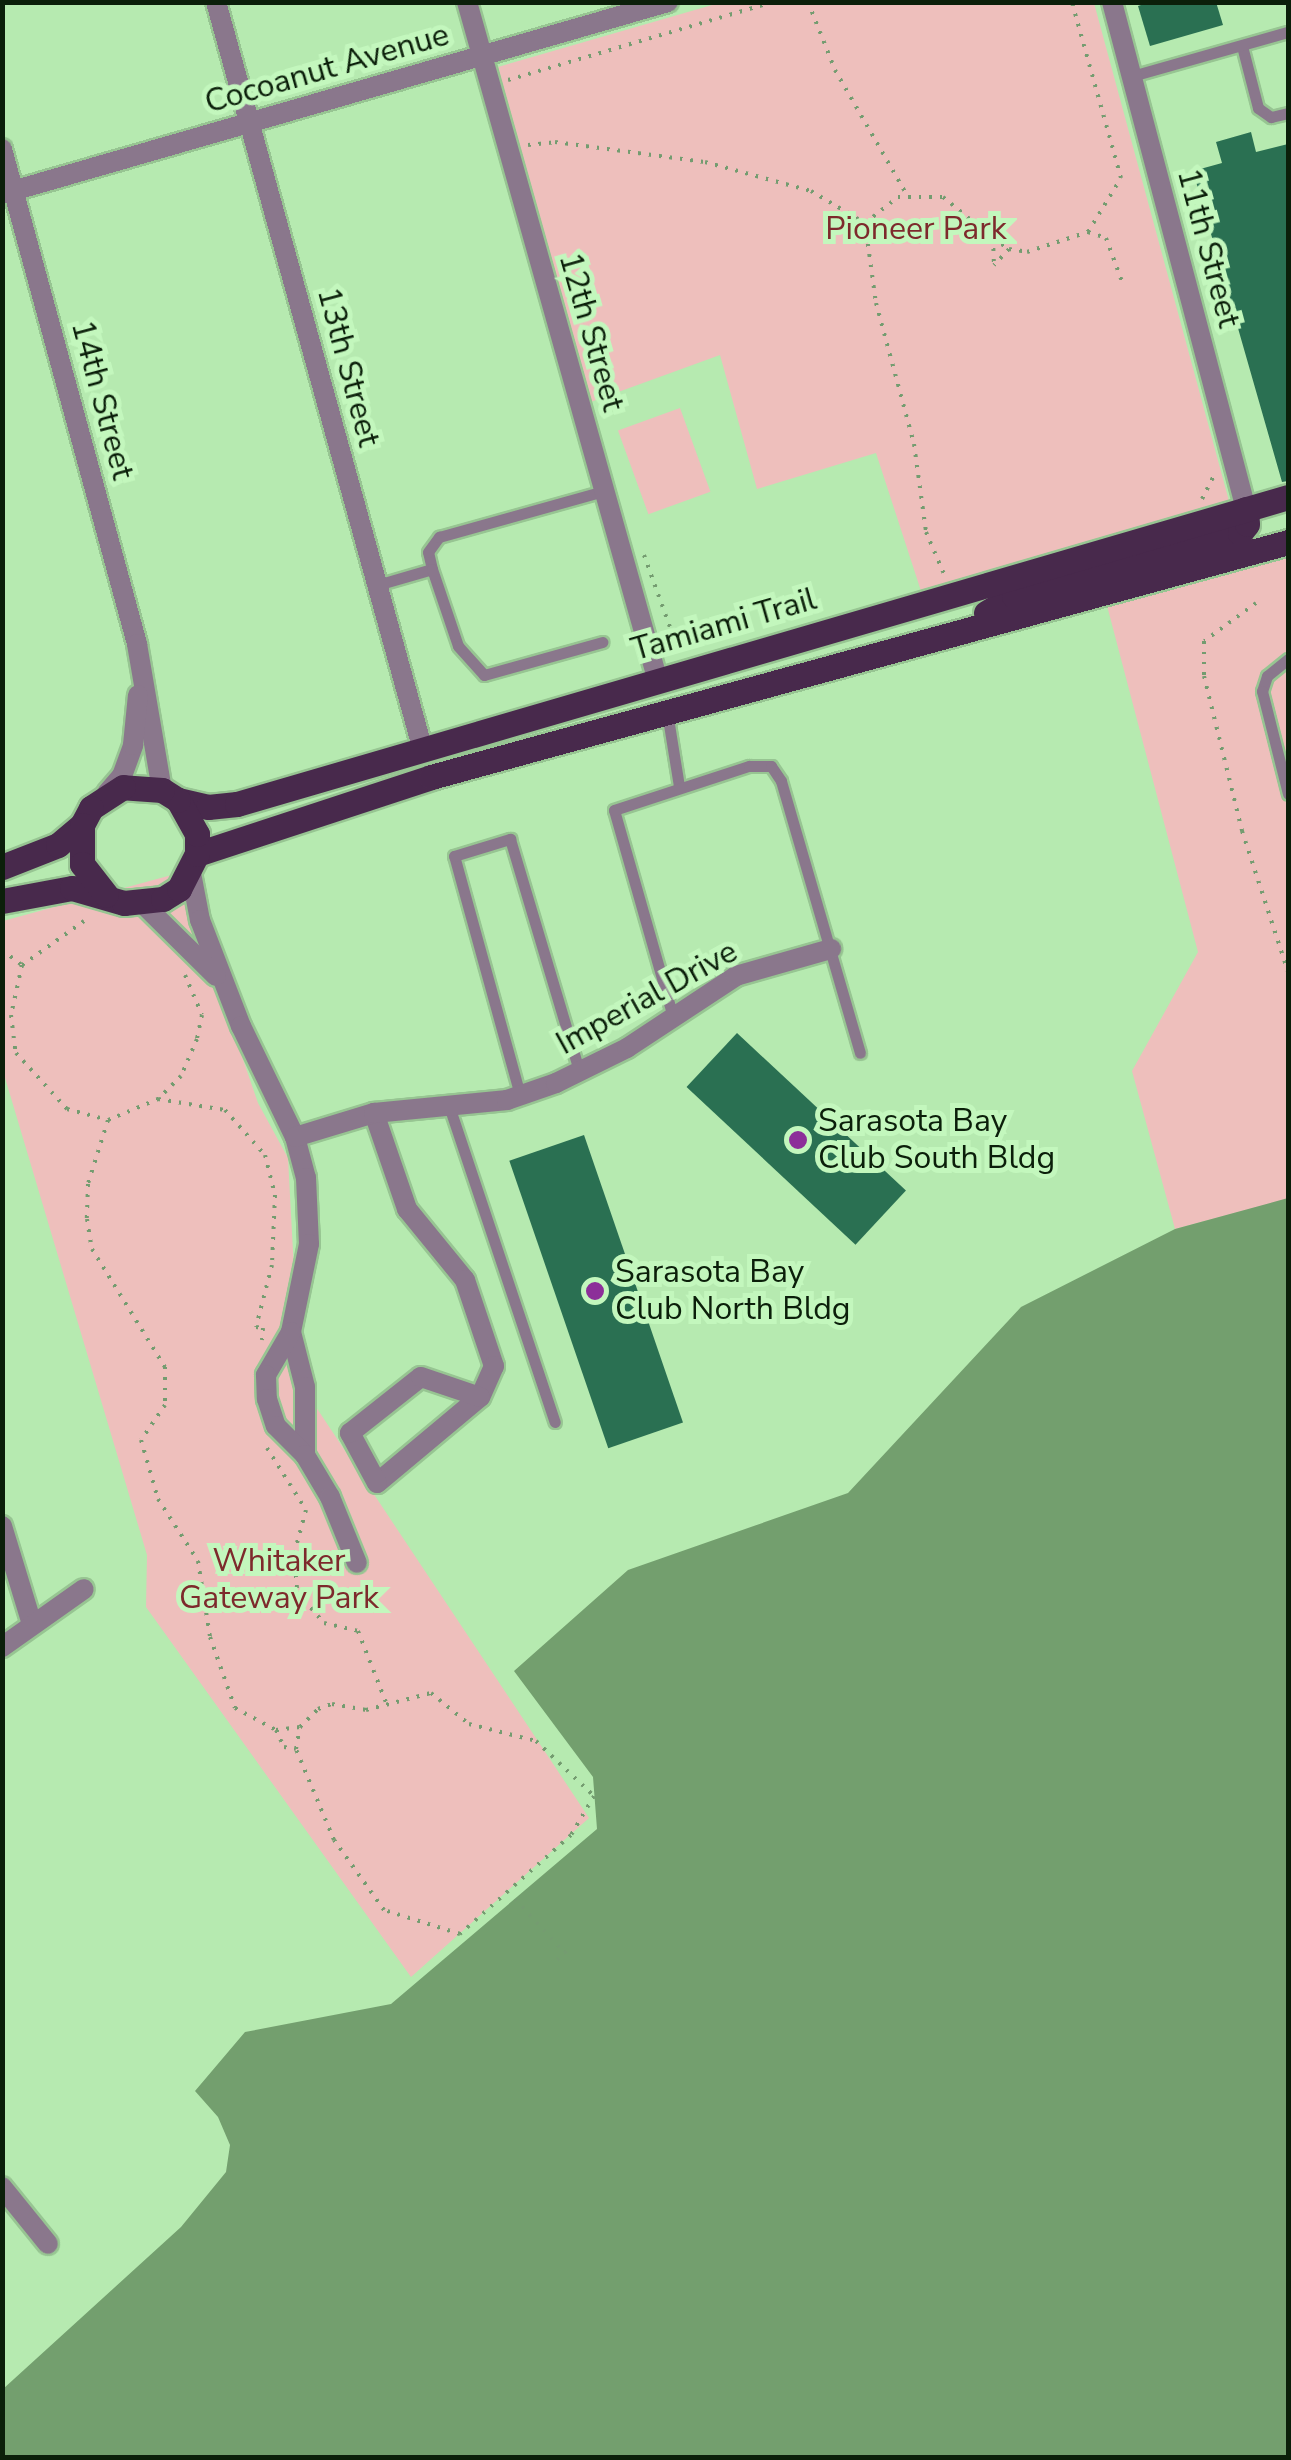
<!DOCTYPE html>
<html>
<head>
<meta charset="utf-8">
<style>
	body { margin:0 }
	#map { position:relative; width:1291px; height:2460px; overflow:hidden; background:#b6eab0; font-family:"Nunito Sans",sans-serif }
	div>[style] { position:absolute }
	.green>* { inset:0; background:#eebfbc; transform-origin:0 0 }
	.water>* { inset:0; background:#739f6e }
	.building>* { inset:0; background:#2a7052; transform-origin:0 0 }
	.path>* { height:4px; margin-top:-2px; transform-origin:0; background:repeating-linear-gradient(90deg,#749c70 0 2.5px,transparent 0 10.5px) }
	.roads { filter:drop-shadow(2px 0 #97c592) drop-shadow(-2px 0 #97c592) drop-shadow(0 2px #97c592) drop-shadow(0 -2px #97c592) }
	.service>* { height:11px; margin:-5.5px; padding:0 5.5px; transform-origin:5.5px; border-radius:5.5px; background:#8a778c }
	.minor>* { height:20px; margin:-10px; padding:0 10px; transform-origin:10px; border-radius:10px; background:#8a778c }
	.tertiary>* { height:20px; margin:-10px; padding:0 10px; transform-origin:10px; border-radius:10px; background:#8a778c }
	.primary>* { height:25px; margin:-12.5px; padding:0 12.5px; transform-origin:12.5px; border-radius:12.5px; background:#48294c }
	.dots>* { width:28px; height:28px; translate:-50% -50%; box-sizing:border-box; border:5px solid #c3f7bd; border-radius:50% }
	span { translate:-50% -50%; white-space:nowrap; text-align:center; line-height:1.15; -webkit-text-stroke:10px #c3f7bd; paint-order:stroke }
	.street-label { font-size:32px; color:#0b1f0a }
	.park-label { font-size:32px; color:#7d2a2c }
	.poi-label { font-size:32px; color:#0b1f0a }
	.left { translate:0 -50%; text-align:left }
	.frame { position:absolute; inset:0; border:5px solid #0b1f0a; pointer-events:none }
</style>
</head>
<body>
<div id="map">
	<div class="green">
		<i style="clip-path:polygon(719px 3px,1094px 3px,1229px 501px,921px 591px,876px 453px,757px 489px,720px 355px,588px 403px,498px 67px)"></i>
		<i style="left:680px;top:408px;width:89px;height:66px;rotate:70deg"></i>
		<i style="clip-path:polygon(1288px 549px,1288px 1199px,1175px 1229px,1132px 1071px,1198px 952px,1105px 598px)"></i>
		<i style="clip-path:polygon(179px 873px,258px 1103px,288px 1158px,300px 1383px,589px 1818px,411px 1977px,146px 1607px,147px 1555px,3px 1071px,3px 921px)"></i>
	</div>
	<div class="water">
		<i style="clip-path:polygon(1288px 1198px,1288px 2457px,3px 2457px,3px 2389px,181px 2227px,226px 2172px,230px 2145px,218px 2117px,195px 2091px,245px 2032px,391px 2004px,597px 1829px,593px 1777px,514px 1671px,628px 1570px,848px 1493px,1021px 1307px,1175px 1229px)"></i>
	</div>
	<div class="building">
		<i style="clip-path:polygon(1150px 2px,1216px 2px,1223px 25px,1150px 46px,1138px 6px)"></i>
		<i style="clip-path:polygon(1251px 132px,1256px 152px,1288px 144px,1288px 481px,1282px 482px,1193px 171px,1222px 163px,1216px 142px)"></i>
		<i style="left:737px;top:1033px;width:231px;height:74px;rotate:43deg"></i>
		<i style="left:584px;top:1135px;width:304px;height:79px;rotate:71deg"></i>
	</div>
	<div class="path">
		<i style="left:808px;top:2px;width:73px;rotate:68.3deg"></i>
		<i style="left:835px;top:70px;width:144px;rotate:60.1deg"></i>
		<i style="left:508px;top:80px;width:276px;rotate:-16.4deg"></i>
		<i style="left:528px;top:145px;width:27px;rotate:-6deg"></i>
		<i style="left:555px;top:142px;width:151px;rotate:7.6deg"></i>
		<i style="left:705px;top:162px;width:110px;rotate:15.3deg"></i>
		<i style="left:811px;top:191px;width:63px;rotate:30.7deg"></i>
		<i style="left:865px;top:223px;width:81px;rotate:82.2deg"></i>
		<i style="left:876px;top:303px;width:146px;rotate:74.9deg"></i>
		<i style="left:914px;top:444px;width:89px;rotate:82.2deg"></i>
		<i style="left:926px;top:532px;width:46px;rotate:66.8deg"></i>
		<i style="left:865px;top:223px;width:42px;rotate:-38.2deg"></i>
		<i style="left:898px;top:197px;width:45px"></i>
		<i style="left:943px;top:197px;width:65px;rotate:39.4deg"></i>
		<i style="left:993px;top:238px;width:27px;rotate:88deg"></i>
		<i style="left:1088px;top:232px;width:19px;rotate:18deg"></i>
		<i style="left:1106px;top:238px;width:52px;rotate:69.8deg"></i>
		<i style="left:993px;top:238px;width:19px;rotate:35deg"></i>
		<i style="left:1009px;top:249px;width:22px;rotate:133deg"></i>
		<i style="left:1009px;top:249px;width:18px;rotate:9deg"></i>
		<i style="left:1027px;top:252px;width:64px;rotate:-18.2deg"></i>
		<i style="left:1088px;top:232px;width:63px;rotate:-58.6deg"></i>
		<i style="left:1121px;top:178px;width:183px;rotate:-105.6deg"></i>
		<i style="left:1202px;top:499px;width:30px;rotate:-63deg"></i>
		<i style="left:644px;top:555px;width:103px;rotate:70.2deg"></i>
		<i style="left:1256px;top:603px;width:64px;rotate:143.8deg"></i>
		<i style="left:1204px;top:641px;width:35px;rotate:90deg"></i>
		<i style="left:1204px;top:676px;width:160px;rotate:76.2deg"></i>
		<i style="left:1242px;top:831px;width:148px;rotate:71.9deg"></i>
		<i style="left:84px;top:921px;width:76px;rotate:144.6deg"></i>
		<i style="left:22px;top:965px;width:51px;rotate:102.4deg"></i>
		<i style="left:11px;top:1015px;width:38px;rotate:83deg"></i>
		<i style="left:16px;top:1053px;width:76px;rotate:47.7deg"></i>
		<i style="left:67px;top:1109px;width:42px;rotate:15deg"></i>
		<i style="left:108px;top:1120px;width:67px;rotate:107.4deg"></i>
		<i style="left:88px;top:1184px;width:35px;rotate:92deg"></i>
		<i style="left:87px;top:1219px;width:30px;rotate:81deg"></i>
		<i style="left:92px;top:1249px;width:139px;rotate:58.3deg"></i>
		<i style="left:165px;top:1367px;width:38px;rotate:90deg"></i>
		<i style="left:165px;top:1405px;width:42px;rotate:124.4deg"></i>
		<i style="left:141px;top:1440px;width:61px;rotate:73.9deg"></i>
		<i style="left:158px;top:1499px;width:74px;rotate:57.2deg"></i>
		<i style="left:198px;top:1561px;width:77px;rotate:81deg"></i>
		<i style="left:210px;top:1637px;width:75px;rotate:70.6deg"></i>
		<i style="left:235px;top:1708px;width:47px;rotate:28.2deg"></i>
		<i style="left:276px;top:1730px;width:24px;rotate:-7deg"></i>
		<i style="left:2px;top:950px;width:25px;rotate:37deg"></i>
		<i style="left:185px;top:975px;width:43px;rotate:67deg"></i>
		<i style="left:202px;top:1015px;width:25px;rotate:102deg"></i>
		<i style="left:197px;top:1039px;width:40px;rotate:113.4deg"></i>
		<i style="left:181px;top:1076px;width:33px;rotate:135deg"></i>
		<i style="left:158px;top:1099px;width:68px;rotate:9.3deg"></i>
		<i style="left:225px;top:1110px;width:60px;rotate:48.4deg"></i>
		<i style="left:265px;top:1155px;width:41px;rotate:76deg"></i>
		<i style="left:275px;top:1195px;width:70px;rotate:92.5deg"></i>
		<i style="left:272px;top:1265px;width:64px;rotate:104.5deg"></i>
		<i style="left:256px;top:1327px;width:7px;rotate:8deg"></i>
		<i style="left:263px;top:1328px;width:12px;rotate:95deg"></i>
		<i style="left:108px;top:1120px;width:54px;rotate:-22.8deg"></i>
		<i style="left:267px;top:1448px;width:73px;rotate:57.8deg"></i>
		<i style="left:306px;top:1510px;width:46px;rotate:105.3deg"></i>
		<i style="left:294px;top:1554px;width:38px;rotate:85deg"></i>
		<i style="left:297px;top:1592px;width:41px;rotate:48.9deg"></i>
		<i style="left:324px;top:1623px;width:35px;rotate:13deg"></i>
		<i style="left:358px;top:1631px;width:79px;rotate:68.6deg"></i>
		<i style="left:431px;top:1693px;width:49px;rotate:39.2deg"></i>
		<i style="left:469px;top:1724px;width:69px;rotate:14.2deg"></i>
		<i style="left:536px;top:1741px;width:80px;rotate:43.5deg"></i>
		<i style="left:594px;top:1796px;width:45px;rotate:120.5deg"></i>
		<i style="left:571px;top:1835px;width:149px;rotate:138.3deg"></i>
		<i style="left:460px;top:1934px;width:80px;rotate:-162.5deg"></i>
		<i style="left:384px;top:1910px;width:86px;rotate:-125.5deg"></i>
		<i style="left:334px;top:1840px;width:99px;rotate:-112.7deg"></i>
		<i style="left:296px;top:1749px;width:22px;rotate:-80deg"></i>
		<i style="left:300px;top:1727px;width:25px;rotate:-45deg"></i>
		<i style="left:318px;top:1709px;width:15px;rotate:-20deg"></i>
		<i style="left:332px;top:1704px;width:35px;rotate:10deg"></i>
		<i style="left:366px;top:1710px;width:67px;rotate:-14.7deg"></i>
		<i style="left:276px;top:1730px;width:19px;rotate:65deg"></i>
		<i style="left:284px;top:1747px;width:12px;rotate:9deg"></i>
		<i style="left:515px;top:1899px;width:74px;rotate:47.2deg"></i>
		<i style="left:557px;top:1960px;width:19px;rotate:-43deg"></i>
	</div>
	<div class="roads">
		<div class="service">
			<i style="left:1242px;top:46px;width:64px;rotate:75.5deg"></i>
			<i style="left:1258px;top:108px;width:16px;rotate:35deg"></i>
			<i style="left:1271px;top:117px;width:17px;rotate:-13deg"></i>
			<i style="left:1132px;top:76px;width:162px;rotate:-15.8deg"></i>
			<i style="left:432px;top:569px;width:17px;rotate:-103deg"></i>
			<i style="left:428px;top:552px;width:19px;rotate:-54deg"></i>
			<i style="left:439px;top:537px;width:171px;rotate:-15.6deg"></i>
			<i style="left:377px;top:585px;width:57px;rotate:-16.2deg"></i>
			<i style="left:432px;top:569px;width:81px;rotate:71.3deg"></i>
			<i style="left:458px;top:646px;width:39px;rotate:48deg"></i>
			<i style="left:484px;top:675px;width:123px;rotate:-15.6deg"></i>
			<i style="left:1288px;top:659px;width:27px;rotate:141deg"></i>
			<i style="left:1267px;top:676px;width:16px;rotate:108deg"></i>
			<i style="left:1262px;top:691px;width:106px;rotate:75.8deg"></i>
			<i style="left:667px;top:712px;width:75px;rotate:80.8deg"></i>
			<i style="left:673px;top:1017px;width:215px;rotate:-105.9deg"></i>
			<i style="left:614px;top:810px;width:142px;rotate:-18.1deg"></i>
			<i style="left:749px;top:766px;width:22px"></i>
			<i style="left:771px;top:766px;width:18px;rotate:56deg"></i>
			<i style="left:781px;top:781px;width:283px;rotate:73.8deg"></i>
			<i style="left:520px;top:1095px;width:248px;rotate:-105.4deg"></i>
			<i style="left:454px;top:856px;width:59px;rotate:-16.9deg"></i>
			<i style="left:510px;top:839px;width:242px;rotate:73.4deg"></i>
			<i style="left:450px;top:1109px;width:330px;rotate:71.5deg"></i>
		</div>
		<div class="minor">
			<i style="left:216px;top:2px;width:773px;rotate:74.54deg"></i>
			<i style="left:467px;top:2px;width:702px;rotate:74.3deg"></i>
			<i style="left:1112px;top:2px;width:524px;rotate:75.2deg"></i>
			<i style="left:2px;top:149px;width:513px;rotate:74.74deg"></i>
			<i style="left:137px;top:644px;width:148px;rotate:80.3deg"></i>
			<i style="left:107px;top:793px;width:23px;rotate:-49deg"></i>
			<i style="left:122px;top:776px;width:33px;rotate:-70deg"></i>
			<i style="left:133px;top:745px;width:50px;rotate:-84.3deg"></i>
			<i style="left:191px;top:873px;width:48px;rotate:79.2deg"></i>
			<i style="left:200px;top:920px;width:114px;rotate:68.9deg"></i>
			<i style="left:241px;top:1026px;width:123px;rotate:64.1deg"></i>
			<i style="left:295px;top:1137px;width:42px;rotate:75deg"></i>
			<i style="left:306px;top:1178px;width:66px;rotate:87.4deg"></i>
			<i style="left:309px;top:1244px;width:90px;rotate:101.6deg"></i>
			<i style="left:291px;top:1332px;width:57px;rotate:75.7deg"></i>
			<i style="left:305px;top:1387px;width:68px;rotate:90deg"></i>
			<i style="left:144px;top:905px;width:101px;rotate:44.6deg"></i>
			<i style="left:374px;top:1113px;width:102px;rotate:71deg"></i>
			<i style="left:407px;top:1209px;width:92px;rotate:50.8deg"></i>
			<i style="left:465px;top:1280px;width:91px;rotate:71.4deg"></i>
			<i style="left:494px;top:1366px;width:34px;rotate:114deg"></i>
			<i style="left:480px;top:1397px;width:134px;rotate:140.1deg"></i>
			<i style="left:377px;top:1483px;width:57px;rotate:-118.4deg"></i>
			<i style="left:350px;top:1433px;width:90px;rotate:-38.3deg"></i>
			<i style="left:421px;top:1377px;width:62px;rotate:18.7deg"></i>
			<i style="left:295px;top:1137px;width:83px;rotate:-16.9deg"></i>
			<i style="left:374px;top:1113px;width:134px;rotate:-5.6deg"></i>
			<i style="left:507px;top:1100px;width:52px;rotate:-19.1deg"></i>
			<i style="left:556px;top:1083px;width:79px;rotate:-26.2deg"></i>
			<i style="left:627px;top:1048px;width:131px;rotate:-33.4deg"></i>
			<i style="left:736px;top:976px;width:99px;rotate:-15.9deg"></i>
			<i style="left:291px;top:1332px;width:50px;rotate:120.2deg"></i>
			<i style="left:266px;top:1375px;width:24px;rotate:88deg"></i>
			<i style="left:267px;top:1399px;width:28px;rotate:72deg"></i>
			<i style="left:276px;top:1426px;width:41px;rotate:45deg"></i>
			<i style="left:305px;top:1455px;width:49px;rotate:59.2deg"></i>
			<i style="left:330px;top:1497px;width:71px;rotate:67.8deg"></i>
			<i style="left:2px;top:1526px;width:102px;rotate:73deg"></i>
			<i style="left:2px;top:1647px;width:100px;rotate:-35.3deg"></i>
			<i style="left:2px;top:2187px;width:73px;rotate:51.1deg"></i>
		</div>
		<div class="tertiary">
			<i style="left:2px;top:194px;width:693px;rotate:-16.08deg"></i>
		</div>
		<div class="primary">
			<i style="left:986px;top:613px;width:33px;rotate:-31deg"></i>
			<i style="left:1014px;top:596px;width:235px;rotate:-15.6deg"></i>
			<i style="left:1240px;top:533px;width:11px;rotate:-52deg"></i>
			<i style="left:1247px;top:524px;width:15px;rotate:-94deg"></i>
			<i style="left:178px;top:800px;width:31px;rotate:13deg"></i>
			<i style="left:208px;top:807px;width:29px;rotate:-6deg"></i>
			<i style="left:237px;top:804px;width:1095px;rotate:-16.28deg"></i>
			<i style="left:197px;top:854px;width:246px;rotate:-18.2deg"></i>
			<i style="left:431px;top:777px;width:889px;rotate:-15.33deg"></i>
			<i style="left:2px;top:867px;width:60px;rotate:-21.4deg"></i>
			<i style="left:58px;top:845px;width:31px;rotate:-40deg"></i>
			<i style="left:2px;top:901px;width:71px;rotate:-10.5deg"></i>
			<i style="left:72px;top:888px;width:54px;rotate:16.1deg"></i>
			<i style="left:124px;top:903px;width:39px;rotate:-6deg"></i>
			<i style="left:163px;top:899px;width:19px;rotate:-32deg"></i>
			<i style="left:179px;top:889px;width:39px;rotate:-63deg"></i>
			<i style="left:197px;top:854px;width:20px;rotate:-90deg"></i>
			<i style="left:197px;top:834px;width:39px;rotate:-119deg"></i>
			<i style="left:178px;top:800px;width:19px;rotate:-148deg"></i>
			<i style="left:162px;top:790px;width:39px;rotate:-176deg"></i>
			<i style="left:123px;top:787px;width:38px;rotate:147deg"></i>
			<i style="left:91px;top:808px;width:19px;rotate:118deg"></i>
			<i style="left:82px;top:825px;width:39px;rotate:90deg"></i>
			<i style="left:82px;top:864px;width:39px;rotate:52deg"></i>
		</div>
	</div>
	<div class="dots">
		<i style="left:798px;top:1140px;background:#8c2f99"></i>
		<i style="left:595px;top:1291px;background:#8c2f99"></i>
	</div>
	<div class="street-label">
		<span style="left:327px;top:69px;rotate:-16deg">Cocoanut Avenue</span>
		<span style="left:1208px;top:248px;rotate:75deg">11th Street</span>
		<span style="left:591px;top:332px;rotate:74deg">12th Street</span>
		<span style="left:348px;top:367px;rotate:75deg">13th Street</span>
		<span style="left:102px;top:400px;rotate:75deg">14th Street</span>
		<span style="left:724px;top:625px;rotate:-16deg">Tamiami Trail</span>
		<span style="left:647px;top:998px;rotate:-29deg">Imperial Drive</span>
	</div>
	<div class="park-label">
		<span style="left:916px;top:229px">Pioneer Park</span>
		<span style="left:279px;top:1580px">Whitaker<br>Gateway Park</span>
	</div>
	<div class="poi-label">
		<span class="left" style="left:818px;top:1140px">Sarasota Bay<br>Club South Bldg</span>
		<span class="left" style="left:615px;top:1291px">Sarasota Bay<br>Club North Bldg</span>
	</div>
	<div class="frame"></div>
</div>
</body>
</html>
